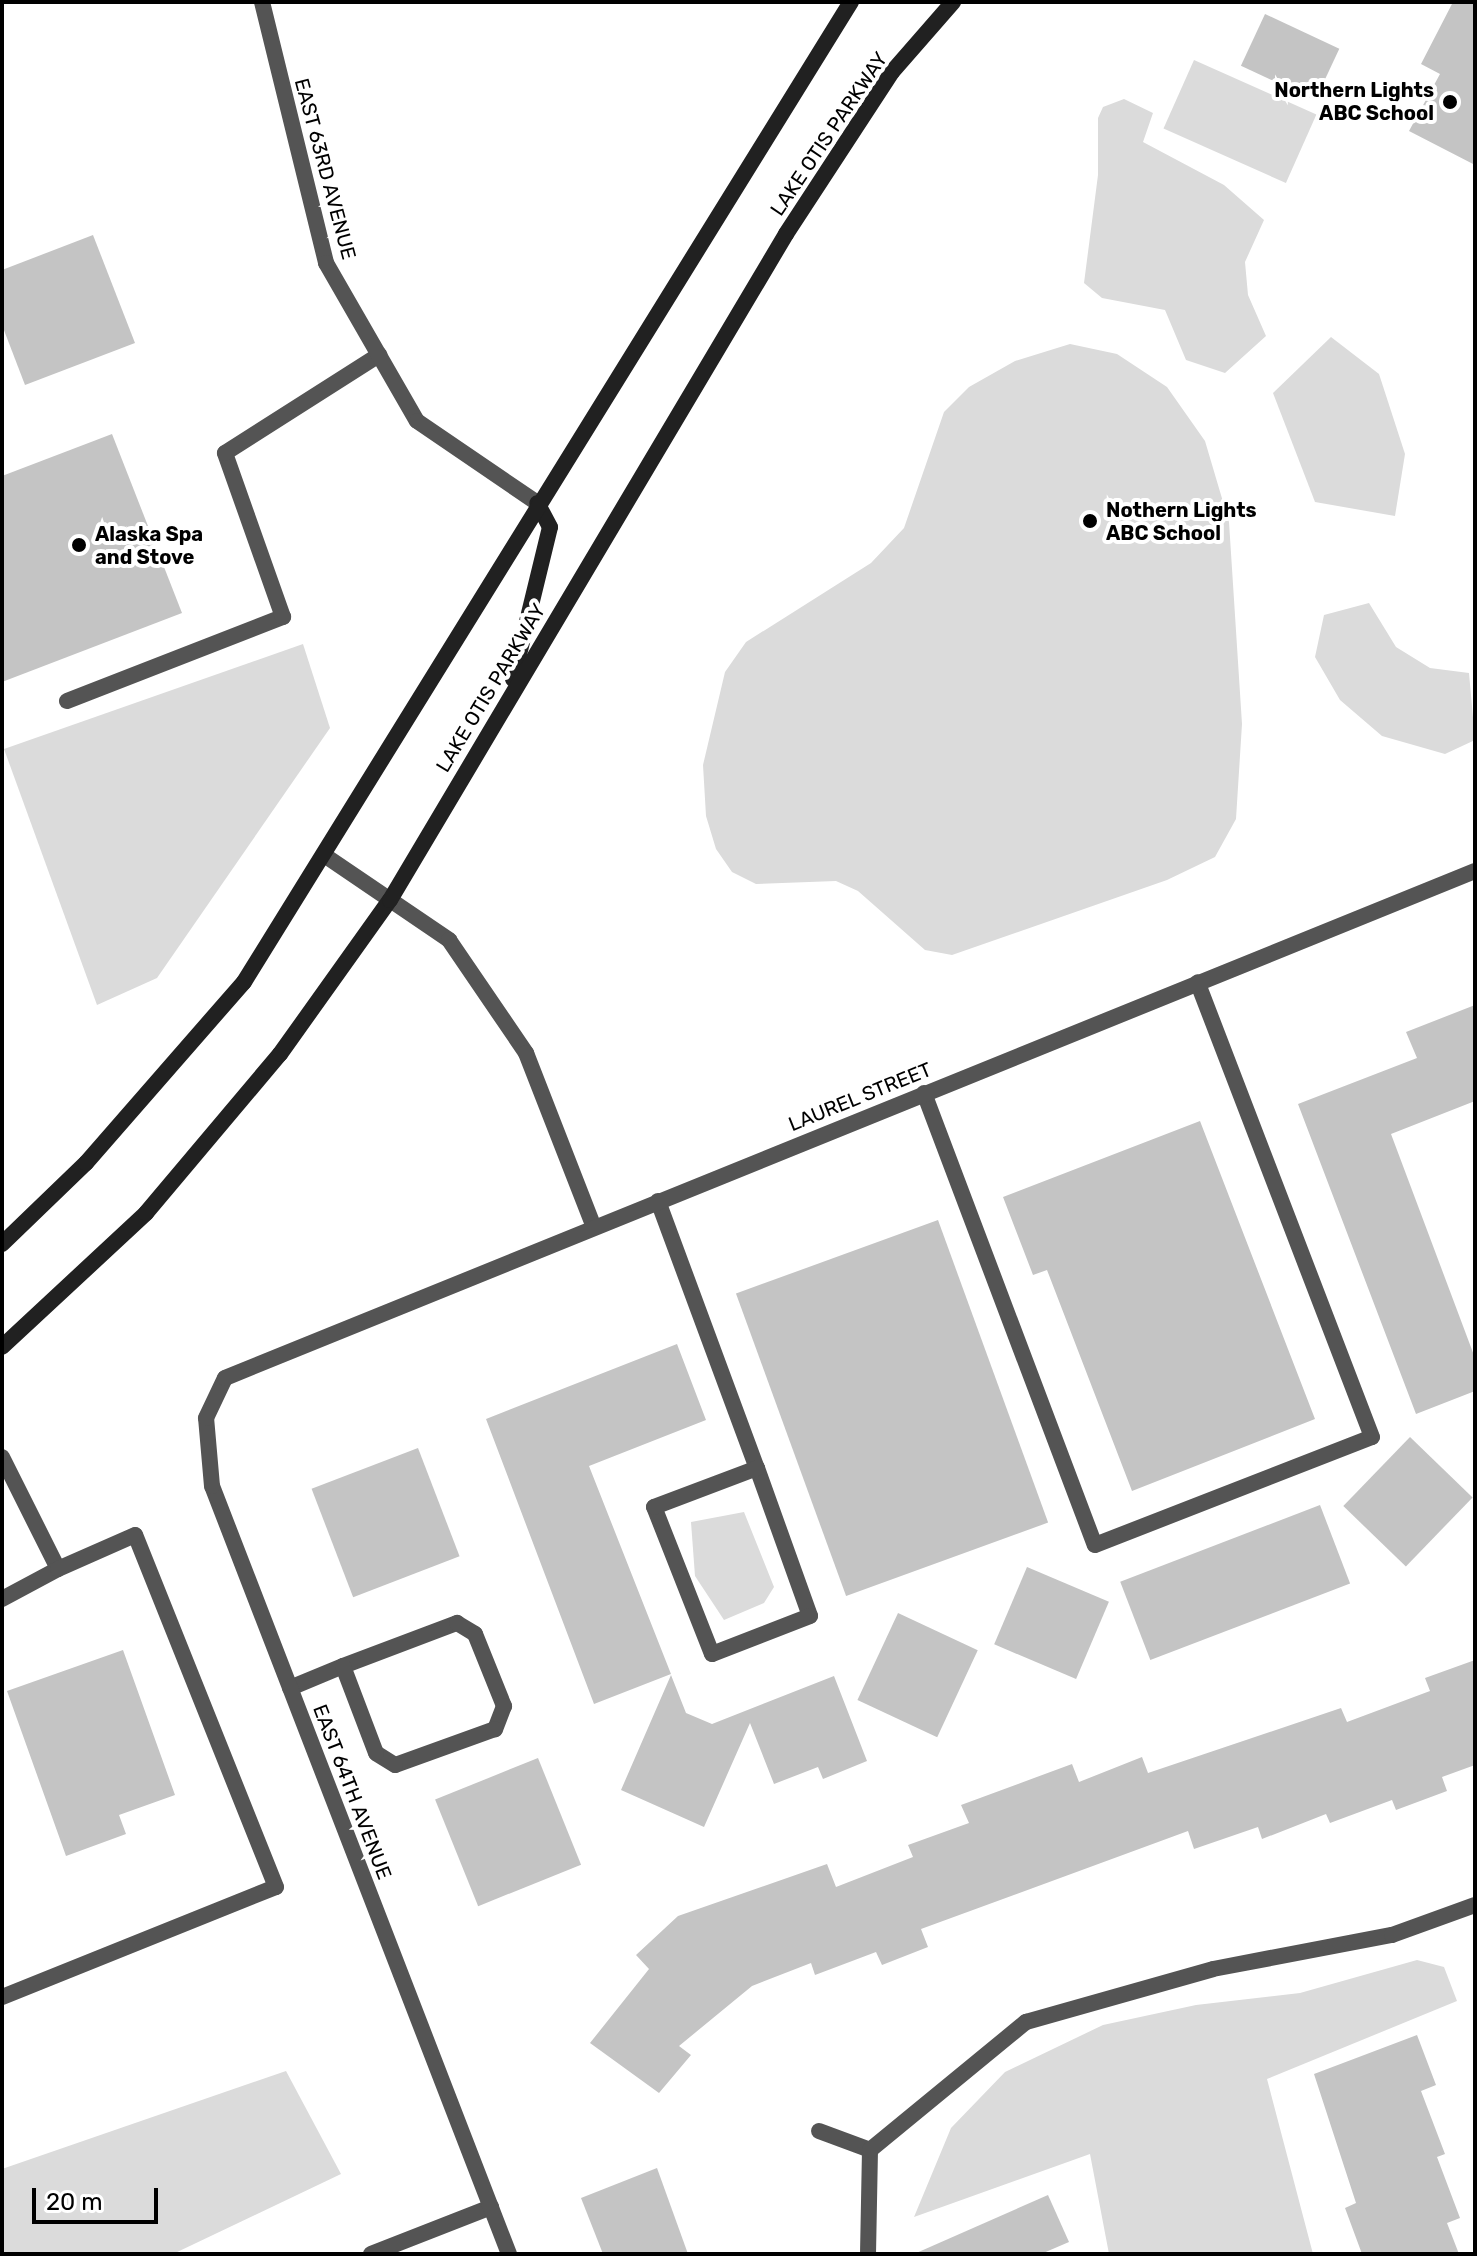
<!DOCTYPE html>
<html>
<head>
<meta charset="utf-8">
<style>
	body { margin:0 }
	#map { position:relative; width:1477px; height:2256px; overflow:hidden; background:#fff; font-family:Rubik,sans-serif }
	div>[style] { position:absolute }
	.green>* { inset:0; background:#dbdbdb; transform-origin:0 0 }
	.building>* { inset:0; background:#c4c4c4; transform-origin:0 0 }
	.lane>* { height:16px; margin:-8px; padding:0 8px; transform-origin:8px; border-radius:8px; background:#545454 }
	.street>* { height:16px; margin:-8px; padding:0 8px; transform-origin:8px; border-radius:8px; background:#545454 }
	.secondary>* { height:16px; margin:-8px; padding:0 8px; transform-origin:8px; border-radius:8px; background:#212121 }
	.dots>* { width:22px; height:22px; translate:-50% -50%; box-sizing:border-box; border:4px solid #fff; border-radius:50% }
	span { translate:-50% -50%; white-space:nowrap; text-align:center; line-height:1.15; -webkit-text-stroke:8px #fff; paint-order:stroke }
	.poi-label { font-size:20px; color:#000; font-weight:700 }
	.right { translate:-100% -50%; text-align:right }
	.left { translate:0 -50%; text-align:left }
	.street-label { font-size:20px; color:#000 }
	.frame { position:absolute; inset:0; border:4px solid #000; pointer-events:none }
	.scale { position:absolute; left:32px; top:2188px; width:126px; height:36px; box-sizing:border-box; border:4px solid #000; border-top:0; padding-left:10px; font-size:24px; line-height:28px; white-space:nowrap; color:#000; -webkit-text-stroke:6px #fff; paint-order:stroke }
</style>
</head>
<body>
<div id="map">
	<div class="green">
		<i style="left:1194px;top:60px;width:134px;height:75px;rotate:24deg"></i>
		<i style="clip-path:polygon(1124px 99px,1153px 113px,1143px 142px,1224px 185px,1264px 220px,1245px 262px,1248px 295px,1266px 336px,1225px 373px,1186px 360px,1165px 310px,1102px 298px,1084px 283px,1098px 175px,1098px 118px,1103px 107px)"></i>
		<i style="clip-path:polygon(1331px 337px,1379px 374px,1405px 454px,1395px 516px,1315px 502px,1273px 393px)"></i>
		<i style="clip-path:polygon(1070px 344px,1117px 354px,1167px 387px,1205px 441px,1229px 522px,1242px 724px,1236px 819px,1215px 857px,1167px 880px,952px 955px,925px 950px,858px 891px,836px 881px,756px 884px,732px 872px,716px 849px,706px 816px,703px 765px,725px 672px,746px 642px,871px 563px,904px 528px,944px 412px,969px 387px,1015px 361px)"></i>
		<i style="clip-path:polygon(1369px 603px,1396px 647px,1430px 668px,1469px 673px,1475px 740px,1445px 754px,1382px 736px,1340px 700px,1315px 657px,1324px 615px)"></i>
		<i style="clip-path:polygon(303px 644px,330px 728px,157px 978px,97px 1005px,4px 749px)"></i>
		<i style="clip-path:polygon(744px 1512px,774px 1587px,764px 1603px,724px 1620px,695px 1576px,691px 1522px)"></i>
		<i style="clip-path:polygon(1417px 1960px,1444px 1967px,1457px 2001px,1267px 2079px,1313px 2254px,1109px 2254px,1090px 2154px,914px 2217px,951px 2128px,1005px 2072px,1103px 2025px,1196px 2005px,1300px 1993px)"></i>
		<i style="clip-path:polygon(286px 2071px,341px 2174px,173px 2254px,2px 2254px,2px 2169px)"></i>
	</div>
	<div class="building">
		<i style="clip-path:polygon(1453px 2px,1475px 2px,1475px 165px,1409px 131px,1440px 74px,1421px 64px)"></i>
		<i style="left:1265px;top:14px;width:82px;height:57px;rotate:25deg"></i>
		<i style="clip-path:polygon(93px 235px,135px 343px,25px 385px,2px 325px,2px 270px)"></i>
		<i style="clip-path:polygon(112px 434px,182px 613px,2px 682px,2px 476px)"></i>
		<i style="clip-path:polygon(1475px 1005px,1475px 1101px,1391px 1134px,1475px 1358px,1475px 1391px,1416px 1414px,1298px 1104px,1417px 1058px,1406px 1032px)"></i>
		<i style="clip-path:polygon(1200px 1121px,1315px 1419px,1132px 1491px,1047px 1270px,1033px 1275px,1003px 1197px)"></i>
		<i style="left:938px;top:1220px;width:322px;height:215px;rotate:70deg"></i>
		<i style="clip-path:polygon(677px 1344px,706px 1420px,589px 1466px,671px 1674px,594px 1704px,486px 1419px)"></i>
		<i style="left:1410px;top:1437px;width:87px;height:96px;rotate:44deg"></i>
		<i style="left:418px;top:1448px;width:116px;height:114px;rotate:69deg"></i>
		<i style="left:1320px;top:1505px;width:84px;height:214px;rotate:69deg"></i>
		<i style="left:1027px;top:1567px;width:89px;height:84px;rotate:23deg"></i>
		<i style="left:898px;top:1613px;width:88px;height:96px;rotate:25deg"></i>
		<i style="clip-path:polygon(123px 1650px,175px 1795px,119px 1815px,126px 1834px,66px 1856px,7px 1691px)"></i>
		<i style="clip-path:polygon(1475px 1660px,1475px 1765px,1442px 1777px,1447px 1791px,1396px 1810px,1392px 1800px,1330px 1823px,1326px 1814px,1262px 1839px,1258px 1827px,1194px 1849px,1188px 1831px,921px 1929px,928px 1947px,882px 1965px,876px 1952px,815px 1975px,811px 1963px,752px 1986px,679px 2046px,691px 2055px,659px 2093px,590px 2043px,649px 1969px,636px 1955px,678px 1916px,827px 1864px,836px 1887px,913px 1857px,908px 1845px,969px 1823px,961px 1805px,1072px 1764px,1079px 1782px,1142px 1757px,1148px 1773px,1341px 1708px,1347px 1722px,1430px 1691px,1425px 1678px)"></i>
		<i style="clip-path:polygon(671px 1675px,686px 1713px,712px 1724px,834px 1676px,867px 1761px,823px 1779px,818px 1767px,774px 1784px,750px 1723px,704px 1827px,621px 1790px)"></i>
		<i style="left:538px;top:1758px;width:115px;height:111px;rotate:68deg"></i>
		<i style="clip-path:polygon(1417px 2035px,1436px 2085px,1421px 2091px,1445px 2154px,1437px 2157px,1460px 2218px,1447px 2223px,1459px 2254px,1362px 2254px,1345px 2208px,1356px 2203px,1314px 2074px)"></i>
		<i style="clip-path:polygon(657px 2168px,688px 2254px,603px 2254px,581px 2198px)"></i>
		<i style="clip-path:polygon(1048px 2195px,1069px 2242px,1041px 2254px,914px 2254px)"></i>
	</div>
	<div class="lane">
		<i style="left:67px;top:701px;width:232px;rotate:-21.3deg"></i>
		<i style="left:283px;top:617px;width:174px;rotate:-109.5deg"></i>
		<i style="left:225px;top:453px;width:183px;rotate:-32.5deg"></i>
		<i style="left:2px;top:1457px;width:125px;rotate:63.4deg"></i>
		<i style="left:58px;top:1569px;width:64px;rotate:151.8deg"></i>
		<i style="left:290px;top:1688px;width:57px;rotate:-22.5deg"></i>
		<i style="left:343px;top:1666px;width:122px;rotate:-20.7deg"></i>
		<i style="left:457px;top:1623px;width:21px;rotate:31deg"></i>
		<i style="left:475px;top:1634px;width:78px;rotate:68.1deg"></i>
		<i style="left:504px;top:1706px;width:25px;rotate:111deg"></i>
		<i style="left:495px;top:1729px;width:106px;rotate:160.2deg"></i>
		<i style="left:395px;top:1765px;width:22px;rotate:-148deg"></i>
		<i style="left:376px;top:1753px;width:93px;rotate:-110.8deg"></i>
		<i style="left:2px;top:1997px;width:295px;rotate:-21.9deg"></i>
		<i style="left:276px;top:1887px;width:379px;rotate:-111.8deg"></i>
		<i style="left:135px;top:1535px;width:84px;rotate:156.2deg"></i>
	</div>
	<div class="street">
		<i style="left:262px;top:2px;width:269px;rotate:76.2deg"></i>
		<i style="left:326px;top:263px;width:182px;rotate:60.1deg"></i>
		<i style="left:417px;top:421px;width:145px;rotate:34.3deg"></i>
		<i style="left:327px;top:857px;width:148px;rotate:34.2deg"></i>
		<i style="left:449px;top:940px;width:137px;rotate:55.7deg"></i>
		<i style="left:526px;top:1053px;width:185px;rotate:68.7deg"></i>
		<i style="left:924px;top:1093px;width:483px;rotate:69.3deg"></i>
		<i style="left:1095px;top:1545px;width:297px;rotate:-21.3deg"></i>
		<i style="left:1372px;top:1437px;width:487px;rotate:-111deg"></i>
		<i style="left:658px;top:1201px;width:285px;rotate:69.7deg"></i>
		<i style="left:757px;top:1468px;width:157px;rotate:70.3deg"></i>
		<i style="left:810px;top:1616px;width:105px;rotate:158.8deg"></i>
		<i style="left:712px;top:1654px;width:158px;rotate:-111.5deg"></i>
		<i style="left:654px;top:1507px;width:110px;rotate:-20.7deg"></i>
		<i style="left:819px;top:2131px;width:54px;rotate:20.4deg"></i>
		<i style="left:371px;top:2254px;width:129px;rotate:-21.4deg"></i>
		<i style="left:509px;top:2254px;width:823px;rotate:-111.14deg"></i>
		<i style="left:212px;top:1486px;width:68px;rotate:-95deg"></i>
		<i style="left:206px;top:1418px;width:44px;rotate:-64.6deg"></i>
		<i style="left:225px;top:1378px;width:1349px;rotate:-22.08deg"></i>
		<i style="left:868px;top:2254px;width:104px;rotate:-88.9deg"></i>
		<i style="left:870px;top:2150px;width:202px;rotate:-39.4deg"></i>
		<i style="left:1026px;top:2022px;width:194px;rotate:-15.8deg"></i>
		<i style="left:1213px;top:1969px;width:182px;rotate:-10.8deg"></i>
		<i style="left:1392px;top:1935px;width:88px;rotate:-19.9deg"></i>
	</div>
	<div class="secondary">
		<i style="left:513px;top:679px;width:156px;rotate:-76.3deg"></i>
		<i style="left:550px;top:527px;width:27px;rotate:-118deg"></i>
		<i style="left:2px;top:1244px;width:117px;rotate:-44deg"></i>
		<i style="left:86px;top:1163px;width:240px;rotate:-48.9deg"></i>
		<i style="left:244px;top:982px;width:1153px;rotate:-58.23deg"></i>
		<i style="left:2px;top:1347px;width:197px;rotate:-42.9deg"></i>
		<i style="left:146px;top:1213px;width:208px;rotate:-49.9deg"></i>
		<i style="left:280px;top:1054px;width:189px;rotate:-54.5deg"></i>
		<i style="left:390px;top:900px;width:775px;rotate:-59.26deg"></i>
		<i style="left:786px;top:234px;width:194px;rotate:-56.8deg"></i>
		<i style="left:892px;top:72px;width:93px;rotate:-48.9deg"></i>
	</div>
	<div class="dots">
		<i style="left:1450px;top:102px;background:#000"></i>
		<i style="left:1090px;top:521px;background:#000"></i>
		<i style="left:79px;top:545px;background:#000"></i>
	</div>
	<div class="poi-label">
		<span class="right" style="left:1434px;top:102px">Northern Lights<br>ABC School</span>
		<span class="left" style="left:1106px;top:522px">Nothern Lights<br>ABC School</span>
		<span class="left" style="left:95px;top:546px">Alaska Spa<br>and Stove</span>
	</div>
	<div class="street-label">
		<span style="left:829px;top:134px;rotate:-56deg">LAKE OTIS PARKWAY</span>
		<span style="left:325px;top:169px;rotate:75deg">EAST 63RD AVENUE</span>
		<span style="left:491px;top:688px;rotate:-59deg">LAKE OTIS PARKWAY</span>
		<span style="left:860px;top:1097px;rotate:-22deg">LAUREL STREET</span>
		<span style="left:352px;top:1792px;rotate:69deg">EAST 64TH AVENUE</span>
	</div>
	<div class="frame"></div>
	<div class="scale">20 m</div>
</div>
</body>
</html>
